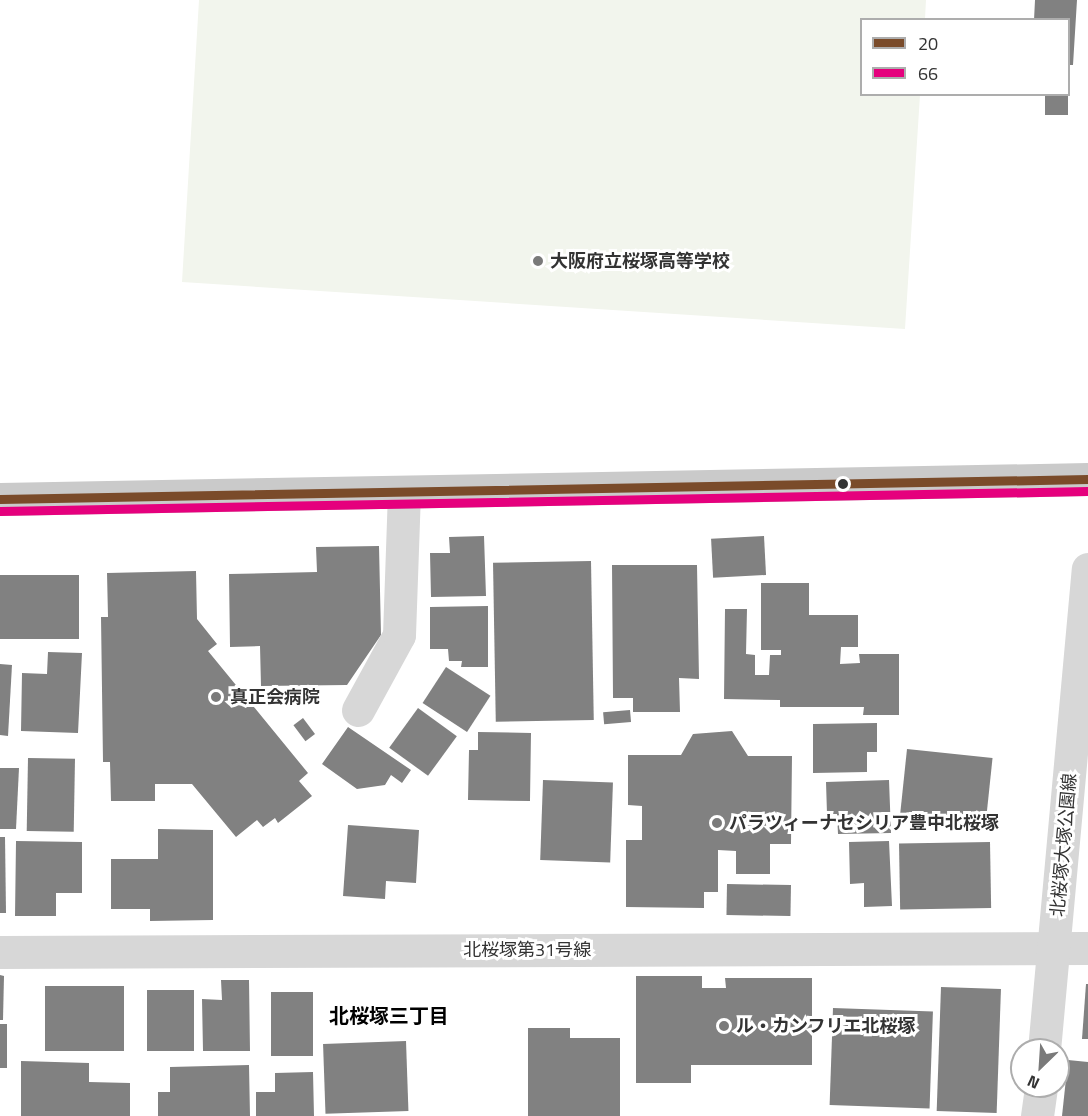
<!DOCTYPE html>
<html>
<head>
<meta charset="utf-8">
<style>
	body { margin:0 }
	#map { position:relative; width:1088px; height:1116px; overflow:hidden; background:#fff; font-family:"Titillium Web","Noto Sans JP",sans-serif }
	div>[style] { position:absolute }
	.green>* { inset:0; background:#f2f5ed }
	.building>* { inset:0; background:#818181; transform-origin:0 0 }
	.street>* { height:33px; margin:-16.5px; padding:0 16.5px; transform-origin:16.5px; border-radius:16.5px; background:#d7d7d7 }
	.primary>* { height:33px; margin:-16.5px; padding:0 16.5px; transform-origin:16.5px; border-radius:16.5px; background:#cacaca }
	.bus-1>* { height:9px; margin:-4.5px; padding:0 4.5px; transform-origin:4.5px; border-radius:4.5px; background:#7a4b2a }
	.bus-2>* { height:9px; margin:-4.5px; padding:0 4.5px; transform-origin:4.5px; border-radius:4.5px; background:#e5007d }
	.dots>* { width:16px; height:16px; translate:-50% -50%; box-sizing:border-box; border:3px solid #fff; border-radius:50% }
	span { translate:-50% -50%; white-space:nowrap; text-align:center; line-height:1.15; -webkit-text-stroke:6px #fff; paint-order:stroke }
	.poi-label { font-size:18px; color:#333; font-weight:700 }
	.left { translate:0 -50%; text-align:left }
	.street-label { font-size:18px; color:#333 }
	.neighbourhood-label { font-size:20px; color:#000; font-weight:700 }
	.legend { position:absolute; left:860px; top:18px; width:210px; height:78px; box-sizing:border-box; background:#fff; border:2px solid #adadad; margin:0; padding:8px 10px; list-style:none; font-size:18px; color:#333 }
	.legend li { display:flex; align-items:center; gap:12px; height:30px }
	.legend b { width:30px; border:2px solid #adadad }
	.north { position:absolute; left:1010px; top:1038px; width:60px; height:60px; box-sizing:border-box; background:#fff; border:2px solid #adadad; border-radius:50%; rotate:205deg; font-size:16px; font-weight:700; line-height:24px; text-align:center; color:#333 }
	.north::after { content:''; display:block; margin:auto; width:21px; height:27px; background:#7a7a7a; clip-path:polygon(50% 0,100% 100%,50% 72%,0 100%) }
</style>
</head>
<body>
<div id="map">
	<div class="green">
		<i style="clip-path:polygon(199px 0,926px 0,925px 19px,862px 20px,862px 94px,920px 95px,905px 329px,182px 282px)"></i>
	</div>
	<div class="building">
		<i style="clip-path:polygon(1035px 0,1077px 0,1073px 65px,1068px 65px,1068px 20px,1034px 20px)"></i>
		<i style="left:1045px;top:94px;width:23px;height:21px"></i>
		<i style="clip-path:polygon(484px 536px,486px 596px,431px 597px,430px 553px,450px 553px,449px 537px)"></i>
		<i style="left:764px;top:536px;width:39px;height:53px;rotate:87deg"></i>
		<i style="clip-path:polygon(379px 546px,381px 635px,347px 685px,261px 686px,260px 646px,230px 647px,229px 574px,317px 572px,316px 547px)"></i>
		<i style="left:591px;top:561px;width:159px;height:98px;rotate:89deg"></i>
		<i style="clip-path:polygon(612px 565px,697px 565px,699px 679px,679px 678px,680px 712px,633px 712px,633px 698px,613px 698px)"></i>
		<i style="clip-path:polygon(196px 571px,197px 619px,217px 644px,208px 651px,308px 773px,299px 781px,312px 796px,278px 823px,275px 818px,263px 827px,257px 820px,236px 837px,192px 784px,155px 784px,155px 801px,111px 801px,110px 762px,103px 762px,101px 617px,108px 617px,107px 573px)"></i>
		<i style="left:79px;top:575px;width:64px;height:79px;rotate:90deg"></i>
		<i style="clip-path:polygon(761px 583px,809px 583px,809px 615px,858px 615px,858px 647px,841px 647px,840px 664px,860px 663px,859px 654px,899px 654px,899px 715px,863px 715px,864px 707px,780px 707px,780px 700px,724px 699px,725px 609px,747px 609px,746px 654px,755px 655px,755px 675px,769px 675px,770px 655px,781px 655px,781px 650px,761px 650px)"></i>
		<i style="clip-path:polygon(488px 606px,488px 667px,461px 667px,462px 661px,449px 661px,448px 649px,430px 649px,430px 607px)"></i>
		<i style="clip-path:polygon(48px 652px,82px 653px,78px 733px,21px 731px,22px 673px,47px 674px)"></i>
		<i style="clip-path:polygon(0 664px,12px 665px,8px 736px,0 735px)"></i>
		<i style="left:446px;top:667px;width:53px;height:43px;rotate:33deg"></i>
		<i style="left:418px;top:708px;width:48px;height:49px;rotate:36deg"></i>
		<i style="left:630px;top:710px;width:12px;height:27px;rotate:85deg"></i>
		<i style="left:303px;top:718px;width:20px;height:12px;rotate:53deg"></i>
		<i style="clip-path:polygon(877px 723px,877px 752px,867px 752px,867px 772px,813px 773px,813px 724px)"></i>
		<i style="clip-path:polygon(348px 727px,411px 770px,402px 783px,391px 775px,385px 785px,357px 789px,322px 764px)"></i>
		<i style="clip-path:polygon(732px 731px,748px 756px,792px 756px,791px 844px,770px 844px,770px 874px,736px 874px,736px 851px,718px 850px,718px 892px,704px 892px,704px 908px,626px 907px,626px 840px,642px 840px,642px 806px,628px 805px,628px 755px,681px 755px,693px 734px)"></i>
		<i style="clip-path:polygon(478px 732px,531px 733px,530px 801px,468px 800px,469px 750px,478px 750px)"></i>
		<i style="left:907px;top:749px;width:86px;height:66px;rotate:6deg"></i>
		<i style="left:28px;top:758px;width:47px;height:73px;rotate:1deg"></i>
		<i style="clip-path:polygon(0 768px,19px 768px,16px 829px,0 829px)"></i>
		<i style="left:543px;top:780px;width:70px;height:80px;rotate:2deg"></i>
		<i style="clip-path:polygon(889px 780px,891px 833px,838px 834px,837px 814px,827px 814px,826px 782px)"></i>
		<i style="clip-path:polygon(348px 825px,419px 830px,416px 883px,386px 881px,385px 899px,343px 896px)"></i>
		<i style="clip-path:polygon(158px 829px,213px 830px,213px 920px,150px 921px,150px 909px,111px 909px,111px 859px,158px 859px)"></i>
		<i style="clip-path:polygon(0 837px,5px 837px,6px 913px,0 913px)"></i>
		<i style="clip-path:polygon(16px 841px,82px 842px,82px 893px,56px 893px,56px 916px,15px 916px)"></i>
		<i style="clip-path:polygon(889px 841px,892px 906px,864px 907px,864px 883px,850px 884px,849px 842px)"></i>
		<i style="left:990px;top:842px;width:66px;height:91px;rotate:89deg"></i>
		<i style="left:727px;top:884px;width:64px;height:31px;rotate:1deg"></i>
		<i style="clip-path:polygon(0 975px,4px 976px,3px 1020px,0 1020px)"></i>
		<i style="clip-path:polygon(636px 976px,702px 976px,702px 988px,726px 988px,725px 978px,812px 978px,812px 1065px,691px 1065px,691px 1083px,636px 1083px)"></i>
		<i style="clip-path:polygon(221px 980px,249px 980px,250px 1051px,203px 1051px,202px 999px,222px 1000px)"></i>
		<i style="clip-path:polygon(1086px 984px,1088px 984px,1088px 1039px,1082px 1039px)"></i>
		<i style="left:45px;top:986px;width:79px;height:65px"></i>
		<i style="left:941px;top:987px;width:60px;height:124px;rotate:2deg"></i>
		<i style="left:147px;top:990px;width:47px;height:61px"></i>
		<i style="left:271px;top:992px;width:42px;height:64px"></i>
		<i style="left:833px;top:1008px;width:100px;height:97px;rotate:2deg"></i>
		<i style="left:0;top:1024px;width:7px;height:44px"></i>
		<i style="clip-path:polygon(528px 1028px,570px 1028px,570px 1038px,620px 1038px,620px 1116px,528px 1116px)"></i>
		<i style="left:406px;top:1041px;width:70px;height:83px;rotate:88deg"></i>
		<i style="clip-path:polygon(1068px 1060px,1088px 1062px,1088px 1116px,1062px 1116px)"></i>
		<i style="clip-path:polygon(21px 1061px,89px 1063px,89px 1082px,130px 1083px,130px 1116px,21px 1116px)"></i>
		<i style="clip-path:polygon(249px 1065px,250px 1116px,158px 1116px,158px 1092px,170px 1092px,170px 1067px)"></i>
		<i style="clip-path:polygon(313px 1072px,314px 1116px,256px 1116px,256px 1092px,275px 1092px,275px 1073px)"></i>
	</div>
	<div class="street">
		<i style="left:358px;top:710px;width:85px;rotate:-61.3deg"></i>
		<i style="left:399px;top:635px;width:143px;rotate:-88deg"></i>
		<i style="left:0;top:952px;width:1088px;rotate:-0.21deg"></i>
		<i style="left:1044px;top:1050px;width:483px;rotate:-84.8deg"></i>
		<i style="left:1037px;top:1116px;width:30px;rotate:-82deg"></i>
	</div>
	<div class="primary">
		<i style="left:0;top:499px;width:1088px;rotate:-1.05deg"></i>
	</div>
	<div class="bus-1">
		<i style="left:0;top:499px;width:1088px;rotate:-1.05deg"></i>
	</div>
	<div class="bus-2">
		<i style="left:0;top:511px;width:1088px;rotate:-1.05deg"></i>
	</div>
	<div class="dots">
		<i style="left:538px;top:261px;background:#7a7a7a"></i>
		<i style="left:843px;top:484px;background:#333"></i>
		<i style="left:216px;top:697px;background:#7a7a7a"></i>
		<i style="left:717px;top:823px;background:#7a7a7a"></i>
		<i style="left:724px;top:1026px;background:#7a7a7a"></i>
	</div>
	<div class="poi-label">
		<span class="left" style="left:550px;top:261px">大阪府立桜塚高等学校</span>
		<span class="left" style="left:230px;top:697px">真正会病院</span>
		<span class="left" style="left:729px;top:823px">パラツィーナセシリア豊中北桜塚</span>
		<span class="left" style="left:736px;top:1026px">ル・カンフリエ北桜塚</span>
	</div>
	<div class="street-label">
		<span style="left:1064px;top:845px;rotate:-85deg">北桜塚大塚公園線</span>
		<span style="left:527px;top:950px">北桜塚第31号線</span>
	</div>
	<div class="neighbourhood-label">
		<span style="left:389px;top:1015px">北桜塚三丁目</span>
	</div>
	<ul class="legend">
	<li><b style="height:8px;background:#7a4b2a"></b>20</li>
	<li><b style="height:8px;background:#e5007d"></b>66</li>
	</ul>
	<div class="north">N</div>
</div>
</body>
</html>
